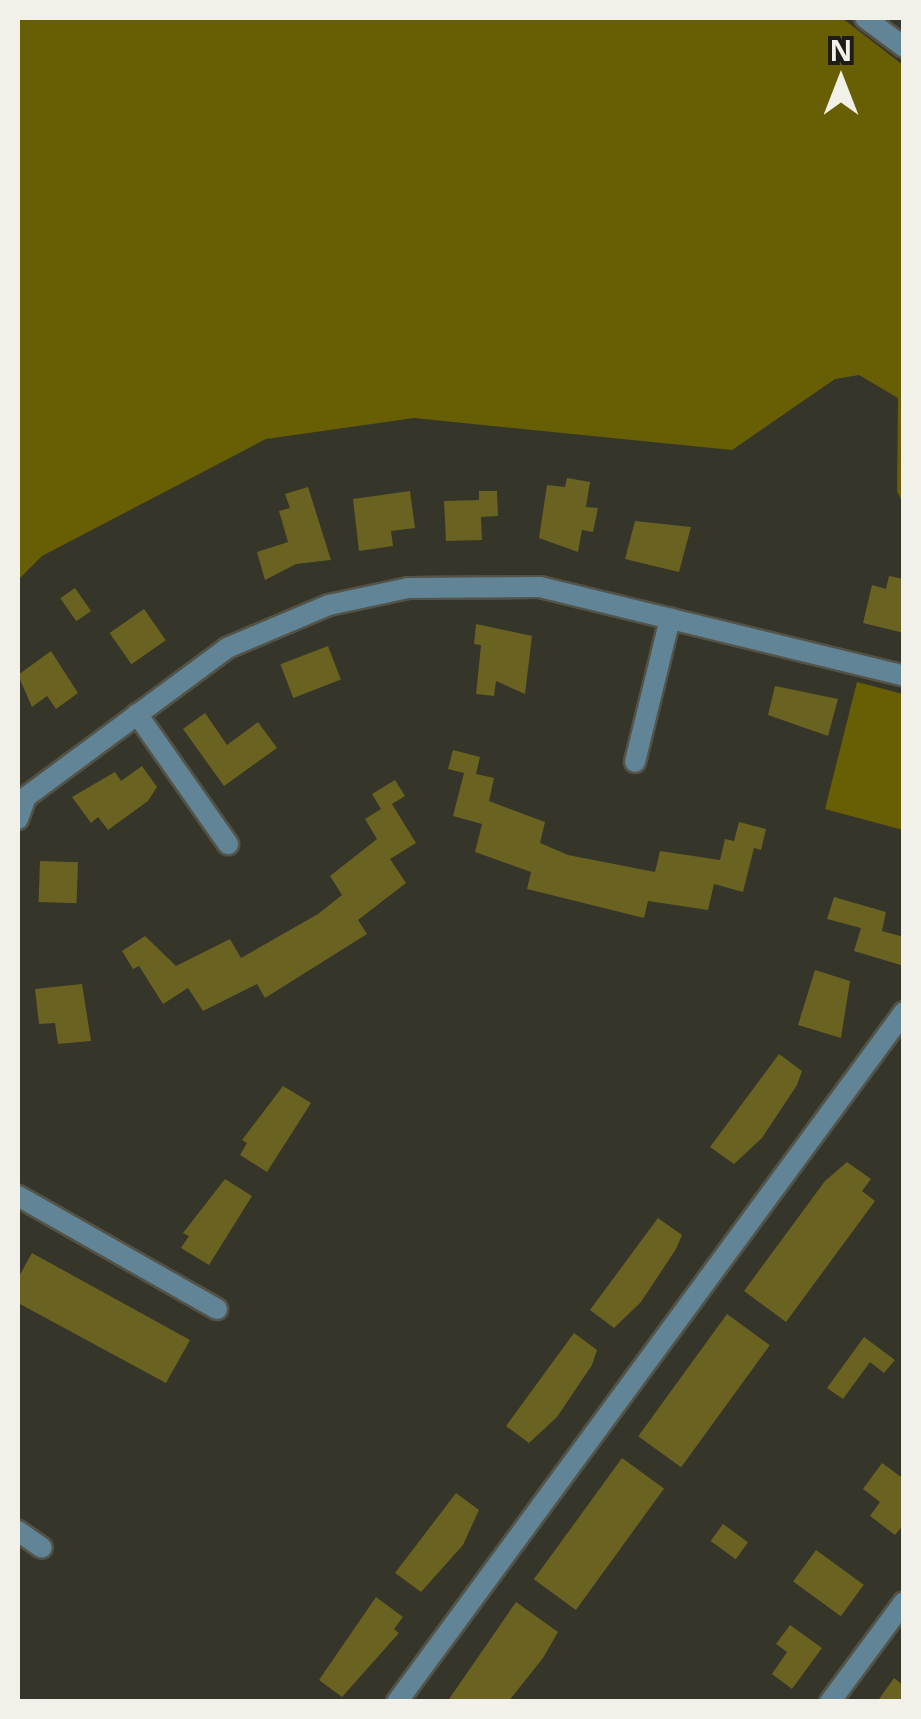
<!DOCTYPE html>
<html>
<head>
<meta charset="utf-8">
<style>
	body { margin:0 }
	#map { position:relative; width:921px; height:1719px; overflow:hidden; background:#363529; font-family:"Open Sans",sans-serif }
	div>[style] { position:absolute }
	.green>* { inset:0; background:#685f04 }
	.building>* { inset:0; background:#696221; transform-origin:0 0 }
	.roads { filter:drop-shadow(2px 0 #545348) drop-shadow(-2px 0 #545348) drop-shadow(0 2px #545348) drop-shadow(0 -2px #545348) }
	.street>* { height:20px; margin:-10px; padding:0 10px; transform-origin:10px; border-radius:10px; background:#618596 }
	span { translate:-50% -50%; white-space:nowrap; text-align:center; line-height:1.15; -webkit-text-stroke:10px #1d1c17; paint-order:stroke }
	.frame { position:absolute; inset:0; border:20px solid #f1f0e9; pointer-events:none }
	.north { position:absolute; left:791px; top:30px; width:100px; height:100px; -webkit-text-stroke:8px #1d1c17; paint-order:stroke; rotate:0deg; font-size:28px; font-weight:700; line-height:40px; text-align:center; color:#f1f0e9 }
	.north::after { content:''; display:block; margin:auto; width:35px; height:45px; background:#f1f0e9; clip-path:polygon(50% 0,100% 100%,50% 72%,0 100%) }
</style>
</head>
<body>
<div id="map">
	<div class="green">
		<i style="clip-path:polygon(18px 18px,842px 18px,903px 65px,903px 503px,897px 491px,898px 398px,859px 375px,835px 379px,732px 450px,414px 418px,266px 439px,42px 556px,18px 580px)"></i>
		<i style="clip-path:polygon(857px 682px,903px 694px,903px 830px,825px 809px)"></i>
	</div>
	<div class="building">
		<i style="clip-path:polygon(567px 478px,590px 482px,586px 507px,598px 508px,593px 532px,582px 530px,578px 552px,539px 538px,547px 485px,565px 487px)"></i>
		<i style="clip-path:polygon(308px 487px,331px 560px,296px 564px,265px 580px,257px 552px,288px 542px,279px 511px,290px 508px,285px 494px)"></i>
		<i style="clip-path:polygon(410px 491px,415px 528px,391px 531px,393px 546px,359px 551px,353px 499px)"></i>
		<i style="clip-path:polygon(479px 491px,497px 491px,498px 516px,481px 517px,482px 540px,446px 541px,444px 501px,479px 500px)"></i>
		<i style="clip-path:polygon(635px 521px,691px 527px,679px 572px,625px 559px)"></i>
		<i style="clip-path:polygon(889px 576px,904px 579px,904px 633px,863px 623px,872px 585px,886px 589px)"></i>
		<i style="left:75px;top:588px;width:28px;height:18px;rotate:55deg"></i>
		<i style="left:144px;top:609px;width:38px;height:42px;rotate:55deg"></i>
		<i style="clip-path:polygon(476px 624px,532px 636px,525px 694px,496px 681px,494px 696px,476px 694px,481px 645px,474px 644px)"></i>
		<i style="left:328px;top:646px;width:36px;height:51px;rotate:69deg"></i>
		<i style="clip-path:polygon(51px 651px,78px 693px,56px 709px,47px 696px,32px 707px,18px 675px)"></i>
		<i style="clip-path:polygon(775px 686px,838px 699px,828px 736px,768px 715px)"></i>
		<i style="clip-path:polygon(205px 713px,227px 745px,258px 722px,277px 748px,224px 786px,183px 729px)"></i>
		<i style="clip-path:polygon(453px 750px,480px 757px,476px 774px,494px 778px,489px 801px,545px 822px,540px 843px,568px 855px,655px 872px,660px 851px,720px 860px,725px 839px,734px 841px,739px 822px,766px 829px,761px 850px,754px 848px,743px 892px,714px 884px,708px 910px,648px 901px,644px 918px,527px 889px,531px 872px,475px 852px,482px 824px,453px 816px,464px 773px,448px 769px)"></i>
		<i style="clip-path:polygon(142px 766px,157px 787px,148px 801px,108px 830px,98px 817px,91px 823px,72px 797px,115px 772px,121px 781px)"></i>
		<i style="clip-path:polygon(395px 780px,405px 796px,392px 804px,416px 843px,390px 859px,406px 883px,358px 920px,367px 934px,265px 998px,257px 984px,203px 1011px,188px 988px,163px 1004px,139px 966px,133px 969px,122px 951px,145px 936px,176px 966px,230px 939px,241px 958px,318px 914px,342px 895px,330px 876px,377px 839px,365px 819px,381px 809px,372px 794px)"></i>
		<i style="left:40px;top:861px;width:38px;height:41px;rotate:2deg"></i>
		<i style="clip-path:polygon(834px 897px,886px 912px,882px 931px,904px 937px,904px 966px,854px 951px,861px 928px,827px 919px)"></i>
		<i style="clip-path:polygon(815px 970px,850px 981px,841px 1038px,798px 1025px)"></i>
		<i style="clip-path:polygon(82px 984px,91px 1041px,58px 1044px,55px 1023px,39px 1024px,35px 989px)"></i>
		<i style="clip-path:polygon(779px 1054px,802px 1071px,797px 1085px,762px 1138px,734px 1164px,710px 1147px)"></i>
		<i style="clip-path:polygon(283px 1086px,311px 1103px,267px 1172px,240px 1155px,247px 1143px,242px 1140px)"></i>
		<i style="clip-path:polygon(847px 1162px,871px 1179px,862px 1191px,875px 1201px,786px 1322px,744px 1291px,825px 1181px)"></i>
		<i style="clip-path:polygon(225px 1179px,252px 1196px,209px 1265px,181px 1248px,189px 1236px,183px 1233px)"></i>
		<i style="clip-path:polygon(658px 1218px,682px 1235px,676px 1249px,641px 1302px,614px 1328px,590px 1310px)"></i>
		<i style="clip-path:polygon(32px 1253px,190px 1340px,166px 1383px,18px 1303px,18px 1278px)"></i>
		<i style="left:727px;top:1314px;width:53px;height:151px;rotate:36deg"></i>
		<i style="clip-path:polygon(574px 1333px,597px 1350px,592px 1365px,557px 1417px,529px 1443px,506px 1426px)"></i>
		<i style="clip-path:polygon(864px 1337px,895px 1360px,884px 1373px,870px 1362px,843px 1399px,827px 1388px)"></i>
		<i style="left:622px;top:1458px;width:52px;height:150px;rotate:36deg"></i>
		<i style="clip-path:polygon(882px 1463px,904px 1479px,904px 1524px,895px 1535px,870px 1516px,880px 1502px,863px 1489px)"></i>
		<i style="clip-path:polygon(456px 1493px,479px 1510px,463px 1545px,421px 1592px,395px 1573px)"></i>
		<i style="left:723px;top:1524px;width:31px;height:21px;rotate:36deg"></i>
		<i style="left:816px;top:1550px;width:59px;height:39px;rotate:36deg"></i>
		<i style="clip-path:polygon(376px 1597px,403px 1617px,394px 1629px,399px 1633px,342px 1697px,319px 1680px)"></i>
		<i style="clip-path:polygon(516px 1602px,558px 1632px,543px 1658px,508px 1702px,447px 1702px)"></i>
		<i style="clip-path:polygon(790px 1625px,822px 1648px,792px 1689px,772px 1674px,787px 1652px,776px 1644px)"></i>
		<i style="clip-path:polygon(894px 1678px,904px 1686px,904px 1702px,877px 1702px)"></i>
	</div>
	<div class="roads">
		<div class="street">
			<i style="left:865px;top:18px;width:49px;rotate:36.6deg"></i>
			<i style="left:137px;top:714px;width:159px;rotate:55deg"></i>
			<i style="left:635px;top:762px;width:148px;rotate:-76.3deg"></i>
			<i style="left:18px;top:819px;width:23px;rotate:-70deg"></i>
			<i style="left:26px;top:797px;width:250px;rotate:-36.5deg"></i>
			<i style="left:227px;top:648px;width:111px;rotate:-22.9deg"></i>
			<i style="left:329px;top:605px;width:81px;rotate:-12.1deg"></i>
			<i style="left:408px;top:588px;width:132px;rotate:-0.4deg"></i>
			<i style="left:540px;top:587px;width:375px;rotate:13.7deg"></i>
			<i style="left:18px;top:1196px;width:229px;rotate:29.6deg"></i>
			<i style="left:18px;top:1531px;width:29px;rotate:35deg"></i>
			<i style="left:397px;top:1702px;width:856px;rotate:-53.69deg"></i>
			<i style="left:830px;top:1702px;width:124px;rotate:-53.5deg"></i>
		</div>
	</div>
	<div class="frame"></div>
	<div class="north">N</div>
</div>
</body>
</html>
